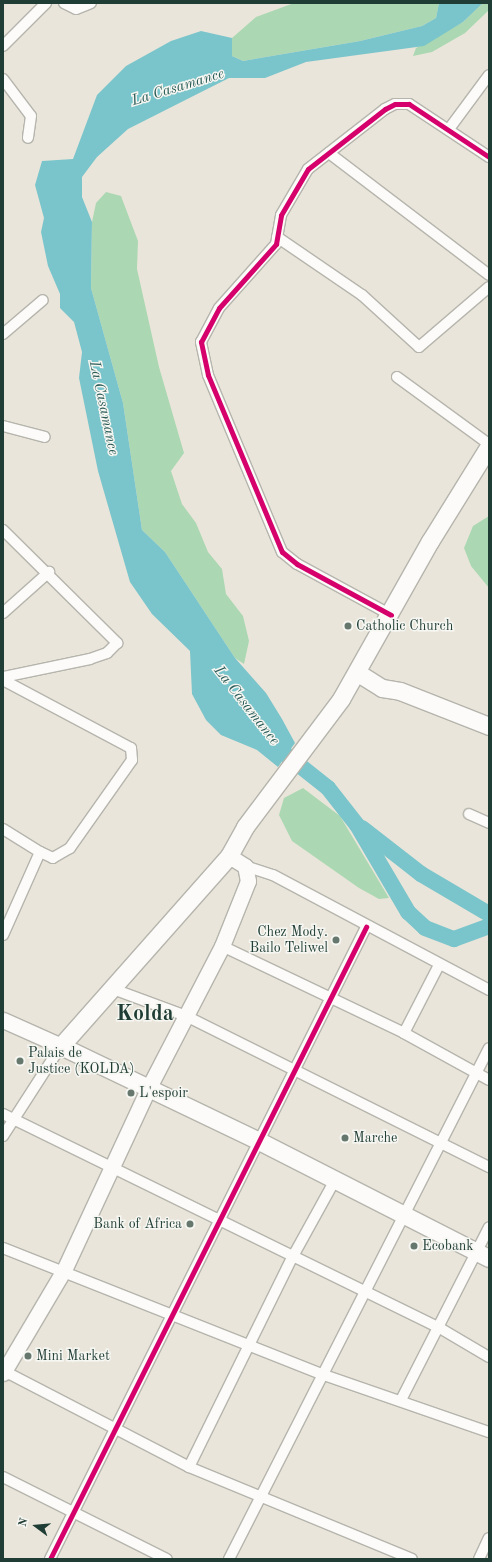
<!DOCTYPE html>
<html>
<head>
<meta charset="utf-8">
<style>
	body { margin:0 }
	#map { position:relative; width:492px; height:1562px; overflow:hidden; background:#eae5da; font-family:"Old Standard TT",serif }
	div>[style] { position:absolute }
	.green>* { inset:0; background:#abd8b2 }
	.water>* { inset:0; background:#7ac5cb }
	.river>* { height:16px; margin:-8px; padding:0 8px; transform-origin:8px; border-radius:8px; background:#7ac5cb }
	.roads { filter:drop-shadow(1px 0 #b5b5ad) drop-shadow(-1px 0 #b5b5ad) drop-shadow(0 1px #b5b5ad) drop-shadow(0 -1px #b5b5ad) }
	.street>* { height:10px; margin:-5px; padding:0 5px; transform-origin:5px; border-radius:5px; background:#fcfbf9 }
	.secondary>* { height:15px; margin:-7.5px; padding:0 7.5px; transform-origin:7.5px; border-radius:7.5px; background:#fcfbf9 }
	.primary>* { height:17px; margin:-8.5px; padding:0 8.5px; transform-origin:8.5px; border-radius:8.5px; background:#fcfbf9 }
	.cycleway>* { height:5px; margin:-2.5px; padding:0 2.5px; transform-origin:2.5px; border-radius:2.5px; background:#d6006c }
	.dots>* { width:11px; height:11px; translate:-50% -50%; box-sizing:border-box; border:2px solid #f6f6f2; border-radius:50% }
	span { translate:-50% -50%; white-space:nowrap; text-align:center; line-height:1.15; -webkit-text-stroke:3px #f6f6f2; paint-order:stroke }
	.poi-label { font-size:14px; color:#1f3d34 }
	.left { translate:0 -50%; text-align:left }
	.right { translate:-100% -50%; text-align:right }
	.water-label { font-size:15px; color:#2a5c58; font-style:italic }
	.town-label { font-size:22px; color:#1f3d34; font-weight:700 }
	.frame { position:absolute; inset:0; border:4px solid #1f3d34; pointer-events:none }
	.north { position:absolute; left:16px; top:1506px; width:40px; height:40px; -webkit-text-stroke:3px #f6f6f2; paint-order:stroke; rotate:286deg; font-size:11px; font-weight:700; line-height:16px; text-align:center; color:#1f3d34 }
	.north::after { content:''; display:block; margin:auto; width:14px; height:18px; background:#1f3d34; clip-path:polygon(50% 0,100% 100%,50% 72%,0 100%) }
</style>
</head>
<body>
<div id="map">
	<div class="green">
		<i style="clip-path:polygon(294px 3px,439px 3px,436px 18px,422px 26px,360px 41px,243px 61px,232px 56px,232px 38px,256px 17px)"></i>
		<i style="clip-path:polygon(483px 3px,489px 3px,489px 10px,465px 33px,432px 52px,413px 56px,416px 48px,463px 22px)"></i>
		<i style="clip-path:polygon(106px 192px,121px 196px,138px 241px,137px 269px,159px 367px,184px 453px,171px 471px,182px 504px,196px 523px,208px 552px,222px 569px,226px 594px,243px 616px,249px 641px,244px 664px,235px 658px,165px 552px,142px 530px,123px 403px,91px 288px,92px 222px,96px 203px)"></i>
		<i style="clip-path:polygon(489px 516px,489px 588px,471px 566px,464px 548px,473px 526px)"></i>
		<i style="clip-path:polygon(303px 788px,340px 816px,389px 898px,379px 899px,359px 888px,292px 841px,279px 815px,284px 798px)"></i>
	</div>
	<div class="water">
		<i style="clip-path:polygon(439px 3px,483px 3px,463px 22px,424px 46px,306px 62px,265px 78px,229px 78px,128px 129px,97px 157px,82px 177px,82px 197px,92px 222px,91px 288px,123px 403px,142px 530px,165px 552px,235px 658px,266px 693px,282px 719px,295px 743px,278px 767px,257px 750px,221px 735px,206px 720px,192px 694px,190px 651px,152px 614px,130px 582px,98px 471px,79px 378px,82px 352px,74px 322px,60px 308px,60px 294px,48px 266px,41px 232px,44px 218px,35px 185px,42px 161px,73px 159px,97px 95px,126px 66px,171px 41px,201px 31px,232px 38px,232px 56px,243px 61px,360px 41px,422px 26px,436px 18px)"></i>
	</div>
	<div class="river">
		<i style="left:270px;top:742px;width:74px;rotate:38.4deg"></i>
		<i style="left:328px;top:788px;width:47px;rotate:51.9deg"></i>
		<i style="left:357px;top:825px;width:101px;rotate:59.6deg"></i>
		<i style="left:408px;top:912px;width:23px;rotate:43deg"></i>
		<i style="left:425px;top:928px;width:31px;rotate:21deg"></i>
		<i style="left:454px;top:939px;width:37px;rotate:-20deg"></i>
		<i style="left:362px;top:828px;width:75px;rotate:37.9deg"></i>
		<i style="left:421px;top:874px;width:79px;rotate:30.5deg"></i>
	</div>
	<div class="roads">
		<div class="street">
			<i style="left:64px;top:3px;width:13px;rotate:27deg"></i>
			<i style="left:76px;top:9px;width:16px;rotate:-22deg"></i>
			<i style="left:3px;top:46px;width:61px;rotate:-45deg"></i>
			<i style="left:3px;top:79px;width:46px;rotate:52.9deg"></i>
			<i style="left:31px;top:116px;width:22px;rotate:98deg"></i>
			<i style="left:449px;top:129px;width:67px;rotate:-53.5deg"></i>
			<i style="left:329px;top:153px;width:201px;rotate:37.3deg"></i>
			<i style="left:277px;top:237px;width:103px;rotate:34.3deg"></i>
			<i style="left:362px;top:295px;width:77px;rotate:42.4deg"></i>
			<i style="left:419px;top:347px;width:92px;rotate:-40.6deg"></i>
			<i style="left:3px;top:334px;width:52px;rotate:-40.4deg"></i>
			<i style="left:397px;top:377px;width:114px;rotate:36.1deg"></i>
			<i style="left:3px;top:426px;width:43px;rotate:14.7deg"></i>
			<i style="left:3px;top:530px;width:161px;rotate:44.7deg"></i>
			<i style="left:117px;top:643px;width:14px;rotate:135deg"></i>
			<i style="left:107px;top:653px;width:18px;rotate:161deg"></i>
			<i style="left:90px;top:659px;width:89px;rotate:168.3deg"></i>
			<i style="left:3px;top:613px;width:62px;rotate:-41.7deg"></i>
			<i style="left:391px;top:615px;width:107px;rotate:-151.5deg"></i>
			<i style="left:297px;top:564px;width:19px;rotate:-141deg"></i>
			<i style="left:282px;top:552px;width:192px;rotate:-112.7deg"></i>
			<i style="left:208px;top:375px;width:34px;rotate:-102deg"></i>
			<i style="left:201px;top:342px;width:38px;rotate:-62deg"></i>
			<i style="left:219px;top:308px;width:86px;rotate:-48.3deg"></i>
			<i style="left:276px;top:244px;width:29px;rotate:-80deg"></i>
			<i style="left:281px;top:215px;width:53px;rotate:-59.6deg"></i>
			<i style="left:308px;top:169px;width:98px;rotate:-37.9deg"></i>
			<i style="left:385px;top:109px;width:11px;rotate:-27deg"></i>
			<i style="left:395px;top:104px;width:14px"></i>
			<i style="left:409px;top:104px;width:96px;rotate:33.5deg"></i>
			<i style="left:3px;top:680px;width:145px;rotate:28deg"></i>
			<i style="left:131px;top:748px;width:12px;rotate:85deg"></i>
			<i style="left:132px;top:760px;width:108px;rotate:125.2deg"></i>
			<i style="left:70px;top:848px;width:20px;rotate:150deg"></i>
			<i style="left:53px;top:858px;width:14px;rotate:-155deg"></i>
			<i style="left:469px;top:814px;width:22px;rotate:24deg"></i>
			<i style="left:3px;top:829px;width:44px;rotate:31.9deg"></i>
			<i style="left:40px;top:852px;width:91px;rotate:114deg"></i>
			<i style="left:245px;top:866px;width:29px;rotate:18deg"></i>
			<i style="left:273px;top:875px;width:245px;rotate:28deg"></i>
			<i style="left:222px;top:946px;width:202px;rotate:25.5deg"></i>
			<i style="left:404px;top:1033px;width:97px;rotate:28.9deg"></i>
			<i style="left:113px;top:989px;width:78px;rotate:20.3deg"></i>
			<i style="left:186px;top:1016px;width:339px;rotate:26.5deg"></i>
			<i style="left:404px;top:1033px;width:76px;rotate:-62.8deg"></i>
			<i style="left:3px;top:1114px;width:484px;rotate:26.1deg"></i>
			<i style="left:438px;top:1327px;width:59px;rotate:30.5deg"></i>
			<i style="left:3px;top:1136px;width:107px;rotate:-57.2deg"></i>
			<i style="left:3px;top:1248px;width:345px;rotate:21.6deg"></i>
			<i style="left:324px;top:1375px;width:175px;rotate:19.1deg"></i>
			<i style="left:4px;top:1371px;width:208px;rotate:27.4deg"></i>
			<i style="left:189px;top:1467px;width:233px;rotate:-63.8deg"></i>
			<i style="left:292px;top:1258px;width:87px;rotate:-61.1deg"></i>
			<i style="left:401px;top:1400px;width:194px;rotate:-63deg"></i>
			<i style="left:189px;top:1467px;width:241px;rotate:22.4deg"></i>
			<i style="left:3px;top:1477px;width:183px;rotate:26.6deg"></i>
			<i style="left:50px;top:1559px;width:707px;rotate:-63.43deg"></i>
			<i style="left:229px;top:1559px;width:573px;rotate:-63.03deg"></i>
			<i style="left:479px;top:1559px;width:23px;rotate:-65deg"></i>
		</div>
		<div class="secondary">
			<i style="left:3px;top:1020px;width:64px;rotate:24.1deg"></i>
			<i style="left:3px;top:1373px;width:120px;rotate:-59.4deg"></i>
			<i style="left:64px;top:1270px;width:200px;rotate:-65.1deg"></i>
			<i style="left:148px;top:1089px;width:161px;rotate:-62.6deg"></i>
			<i style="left:222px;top:946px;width:70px;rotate:-68.2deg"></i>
			<i style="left:248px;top:881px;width:15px;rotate:-101deg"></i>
			<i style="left:245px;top:866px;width:19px;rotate:-148deg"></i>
		</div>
		<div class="primary">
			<i style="left:489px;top:446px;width:112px;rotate:121.8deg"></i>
			<i style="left:430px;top:541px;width:181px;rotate:119.4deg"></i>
			<i style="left:341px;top:699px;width:160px;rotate:126.9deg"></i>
			<i style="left:245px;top:827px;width:33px;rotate:119deg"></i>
			<i style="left:229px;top:856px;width:254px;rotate:131.5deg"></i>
			<i style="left:61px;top:1046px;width:220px;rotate:25.6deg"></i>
			<i style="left:259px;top:1141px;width:258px;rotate:27deg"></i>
			<i style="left:358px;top:673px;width:28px;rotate:32deg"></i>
			<i style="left:382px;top:688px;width:18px;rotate:9deg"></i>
			<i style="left:400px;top:691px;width:96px;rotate:21.5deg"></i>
		</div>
	</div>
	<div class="cycleway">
		<i style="left:391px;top:615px;width:107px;rotate:-151.5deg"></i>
		<i style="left:297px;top:564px;width:19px;rotate:-141deg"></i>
		<i style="left:282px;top:552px;width:192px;rotate:-112.7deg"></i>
		<i style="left:208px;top:375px;width:34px;rotate:-102deg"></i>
		<i style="left:201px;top:342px;width:38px;rotate:-62deg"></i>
		<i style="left:219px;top:308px;width:86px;rotate:-48.3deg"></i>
		<i style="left:276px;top:244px;width:29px;rotate:-80deg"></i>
		<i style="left:281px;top:215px;width:53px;rotate:-59.6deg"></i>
		<i style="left:308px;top:169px;width:98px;rotate:-37.9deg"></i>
		<i style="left:385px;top:109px;width:11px;rotate:-27deg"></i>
		<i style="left:395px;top:104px;width:14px"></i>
		<i style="left:409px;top:104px;width:96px;rotate:33.5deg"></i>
		<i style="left:50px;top:1559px;width:707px;rotate:-63.43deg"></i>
	</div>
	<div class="dots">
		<i style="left:348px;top:626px;background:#66786e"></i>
		<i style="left:336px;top:940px;background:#66786e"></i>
		<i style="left:20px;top:1061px;background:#66786e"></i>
		<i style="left:131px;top:1093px;background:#66786e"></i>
		<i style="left:345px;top:1138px;background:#66786e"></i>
		<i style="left:190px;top:1224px;background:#66786e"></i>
		<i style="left:414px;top:1246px;background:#66786e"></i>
		<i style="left:28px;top:1356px;background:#66786e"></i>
	</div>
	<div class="poi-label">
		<span class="left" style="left:356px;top:626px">Catholic Church</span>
		<span class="right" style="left:328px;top:940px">Chez Mody.<br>Bailo Teliwel</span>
		<span class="left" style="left:28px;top:1061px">Palais de<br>Justice (KOLDA)</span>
		<span class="left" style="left:139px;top:1093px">L'espoir</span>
		<span class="left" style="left:353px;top:1138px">Marche</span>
		<span class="right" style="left:182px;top:1224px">Bank of Africa</span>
		<span class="left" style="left:422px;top:1246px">Ecobank</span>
		<span class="left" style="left:36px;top:1356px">Mini Market</span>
	</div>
	<div class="water-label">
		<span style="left:178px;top:88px;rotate:-17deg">La Casamance</span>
		<span style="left:103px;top:408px;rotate:78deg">La Casamance</span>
		<span style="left:246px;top:706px;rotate:52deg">La Casamance</span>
	</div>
	<div class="town-label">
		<span style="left:145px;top:1015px">Kolda</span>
	</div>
	<div class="frame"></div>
	<div class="north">N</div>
</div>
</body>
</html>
